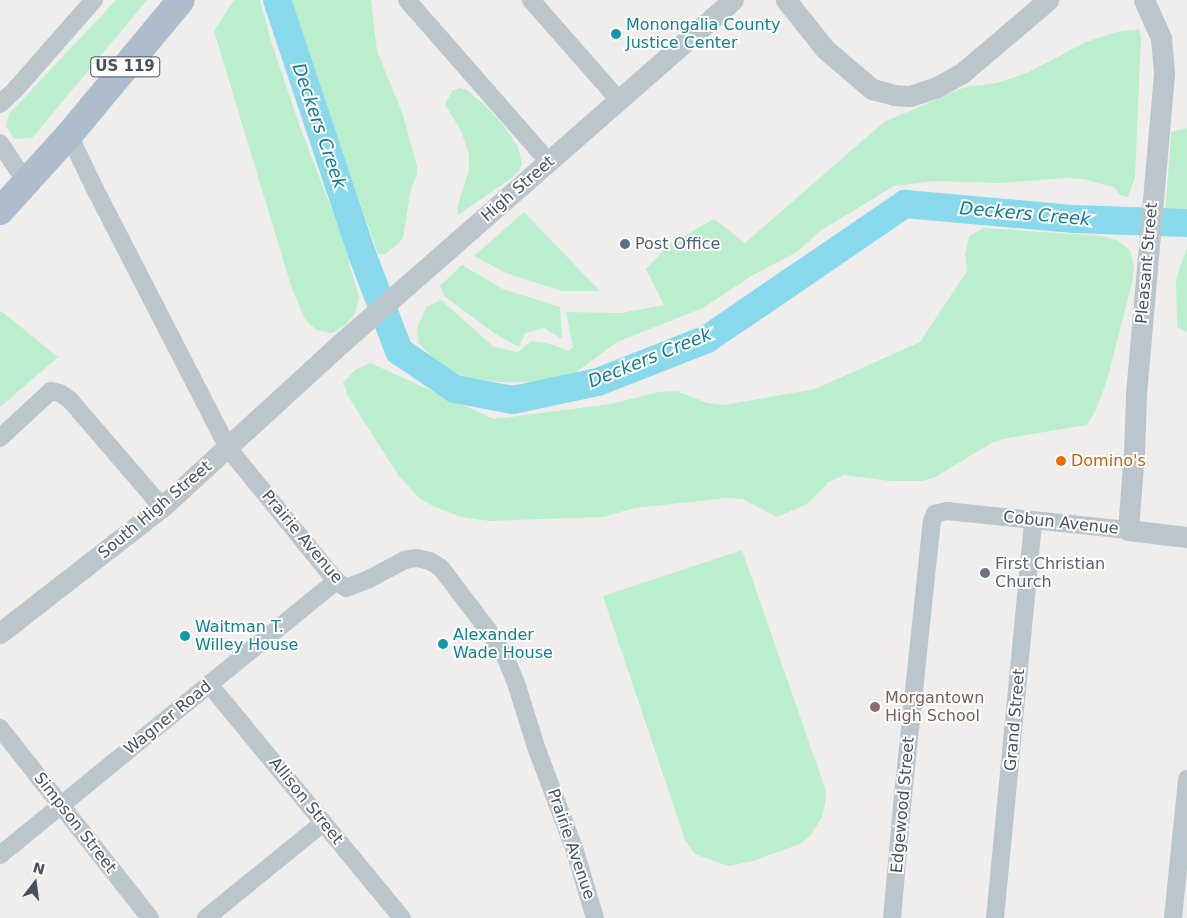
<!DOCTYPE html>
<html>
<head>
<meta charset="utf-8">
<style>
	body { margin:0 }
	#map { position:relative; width:1187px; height:918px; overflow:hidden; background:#f0eded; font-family:"DejaVu Sans",sans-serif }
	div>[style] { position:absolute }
	.green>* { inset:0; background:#bbeecd }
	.river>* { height:28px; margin:-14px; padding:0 14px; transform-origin:14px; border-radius:14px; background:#88d9eb }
	.minor>* { height:18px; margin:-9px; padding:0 9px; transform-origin:9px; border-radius:9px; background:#bbc5cc }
	.tertiary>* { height:21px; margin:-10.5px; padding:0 10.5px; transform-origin:10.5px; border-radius:10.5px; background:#bbc5cc }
	.primary>* { height:28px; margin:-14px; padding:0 14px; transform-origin:14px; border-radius:14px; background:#adbdcc }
	.dots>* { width:14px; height:14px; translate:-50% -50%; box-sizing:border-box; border:2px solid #fff; border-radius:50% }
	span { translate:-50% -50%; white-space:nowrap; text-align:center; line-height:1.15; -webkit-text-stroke:4px #fff; paint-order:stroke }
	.shield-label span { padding:1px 4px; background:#fff; border:1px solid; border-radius:4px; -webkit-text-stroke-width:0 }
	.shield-label { font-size:15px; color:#46515a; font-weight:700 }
	.culture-label { font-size:16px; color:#0d838f }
	.left { translate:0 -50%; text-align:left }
	.street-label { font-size:16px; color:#46515a }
	.service-label { font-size:16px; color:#4e5e75 }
	.food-label { font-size:16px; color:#c56008 }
	.worship-label { font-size:16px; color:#5b616d }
	.education-label { font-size:16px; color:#785e54 }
	.water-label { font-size:18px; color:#0d7d96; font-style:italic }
	.north { position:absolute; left:10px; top:858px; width:50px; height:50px; -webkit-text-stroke:4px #fff; paint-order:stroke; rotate:15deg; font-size:14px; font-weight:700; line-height:20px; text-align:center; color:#46515a }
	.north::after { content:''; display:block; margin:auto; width:18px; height:22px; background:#46515a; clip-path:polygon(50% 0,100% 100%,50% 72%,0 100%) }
</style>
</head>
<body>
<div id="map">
	<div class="green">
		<i style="clip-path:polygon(116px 0,147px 0,32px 138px,14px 139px,6px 126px,9px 114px)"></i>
		<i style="clip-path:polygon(234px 0,260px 0,271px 41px,299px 124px,341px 234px,359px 297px,355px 313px,346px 325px,332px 333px,316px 330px,305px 319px,292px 289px,214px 31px)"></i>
		<i style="clip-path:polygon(289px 0,371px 0,377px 51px,403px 115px,417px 166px,417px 174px,411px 189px,403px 238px,398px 244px,385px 254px,378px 254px)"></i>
		<i style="clip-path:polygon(1139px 29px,1141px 37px,1135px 178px,1128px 197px,1120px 195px,1114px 187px,1083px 179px,1066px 178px,998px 183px,936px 181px,894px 186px,820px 231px,797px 252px,753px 275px,703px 308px,617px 342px,571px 376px,556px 382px,498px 382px,465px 377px,443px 367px,419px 344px,417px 329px,426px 307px,441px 300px,494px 347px,518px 352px,532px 341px,547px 343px,569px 351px,573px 347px,566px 312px,621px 313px,664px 305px,646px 269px,670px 244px,714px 219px,745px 243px,884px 122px,965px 87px,997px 83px,1027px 73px,1086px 42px,1117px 32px)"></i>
		<i style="clip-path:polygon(461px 88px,468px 91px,485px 105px,504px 126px,518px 147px,522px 164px,519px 171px,513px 177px,458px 215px,457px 208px,469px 170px,469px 154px,461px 131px,445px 104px,453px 90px)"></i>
		<i style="clip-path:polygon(1187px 128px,1187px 220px,1165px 218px,1171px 132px)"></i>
		<i style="clip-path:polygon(524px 212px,600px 291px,562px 291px,506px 273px,474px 256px)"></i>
		<i style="clip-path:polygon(983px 228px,1101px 236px,1117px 240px,1130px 250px,1134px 267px,1132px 283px,1107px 380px,1096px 410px,1087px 425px,1008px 438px,993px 442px,937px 476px,923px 481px,890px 481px,844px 475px,829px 482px,807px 504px,777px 517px,742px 499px,726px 498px,634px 508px,603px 517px,490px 521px,461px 517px,433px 506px,419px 498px,398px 475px,348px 396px,343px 382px,355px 370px,370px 363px,494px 419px,611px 404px,659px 392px,677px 391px,707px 403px,724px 405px,815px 389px,920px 342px,967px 271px,965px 254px,969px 237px)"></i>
		<i style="clip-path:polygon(1187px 247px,1187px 332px,1177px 327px,1176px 279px)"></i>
		<i style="clip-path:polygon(462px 265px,503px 289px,560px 307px,562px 339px,544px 328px,525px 333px,519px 347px,497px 335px,444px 296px,440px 286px)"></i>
		<i style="clip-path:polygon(1px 311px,58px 357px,0 407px,0 312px)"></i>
		<i style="clip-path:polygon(742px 550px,826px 791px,825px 804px,822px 817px,811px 835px,800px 844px,753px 861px,728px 866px,695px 854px,685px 840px,603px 596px)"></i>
	</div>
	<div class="river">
		<i style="left:277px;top:0;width:268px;rotate:71.5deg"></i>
		<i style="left:362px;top:254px;width:104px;rotate:69.1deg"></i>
		<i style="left:399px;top:351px;width:68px;rotate:34.2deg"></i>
		<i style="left:455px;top:389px;width:59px;rotate:10.7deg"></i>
		<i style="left:513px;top:400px;width:87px;rotate:-12deg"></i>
		<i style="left:598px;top:382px;width:117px;rotate:-21.5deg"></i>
		<i style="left:707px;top:339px;width:240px;rotate:-34.3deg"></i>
		<i style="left:905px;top:204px;width:170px;rotate:5.1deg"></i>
		<i style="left:1074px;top:219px;width:113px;rotate:2deg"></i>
	</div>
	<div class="minor">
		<i style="left:407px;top:0;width:202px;rotate:48.8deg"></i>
		<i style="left:531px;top:0;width:133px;rotate:48.7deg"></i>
		<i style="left:0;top:104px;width:19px;rotate:-43deg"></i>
		<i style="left:14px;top:91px;width:121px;rotate:-48.7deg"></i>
		<i style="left:69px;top:135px;width:60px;rotate:64.3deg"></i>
		<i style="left:95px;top:189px;width:291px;rotate:62.8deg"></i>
		<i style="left:228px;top:448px;width:171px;rotate:50.9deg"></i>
		<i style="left:336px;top:581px;width:12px;rotate:35deg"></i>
		<i style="left:346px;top:588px;width:25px;rotate:-21deg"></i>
		<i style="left:369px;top:579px;width:40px;rotate:-28deg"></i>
		<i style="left:404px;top:560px;width:13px;rotate:-9deg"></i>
		<i style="left:417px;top:558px;width:13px;rotate:13deg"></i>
		<i style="left:430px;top:561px;width:13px;rotate:32deg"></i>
		<i style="left:441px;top:568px;width:78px;rotate:52.8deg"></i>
		<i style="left:488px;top:630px;width:31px;rotate:57deg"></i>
		<i style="left:505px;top:656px;width:32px;rotate:68deg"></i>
		<i style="left:517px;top:686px;width:64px;rotate:72.7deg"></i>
		<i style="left:536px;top:747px;width:111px;rotate:69.4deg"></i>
		<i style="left:575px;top:851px;width:70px;rotate:73.4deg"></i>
		<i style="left:0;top:143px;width:47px;rotate:56.3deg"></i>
		<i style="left:0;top:438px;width:69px;rotate:-42.7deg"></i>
		<i style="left:51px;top:391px;width:9px;rotate:13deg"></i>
		<i style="left:60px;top:393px;width:12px;rotate:35deg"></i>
		<i style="left:70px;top:400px;width:141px;rotate:49.3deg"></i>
		<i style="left:209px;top:684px;width:303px;rotate:50.5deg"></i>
		<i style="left:0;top:728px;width:242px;rotate:51.7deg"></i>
		<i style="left:0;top:855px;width:434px;rotate:-39.2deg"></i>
		<i style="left:206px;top:918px;width:151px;rotate:-39.1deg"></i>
		<i style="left:892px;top:918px;width:113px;rotate:-84.9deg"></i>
		<i style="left:902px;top:805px;width:286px;rotate:-84deg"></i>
		<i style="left:932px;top:521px;width:8px;rotate:-67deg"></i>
		<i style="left:935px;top:514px;width:12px;rotate:-14deg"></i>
		<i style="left:947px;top:511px;width:182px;rotate:6deg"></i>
		<i style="left:995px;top:918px;width:399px;rotate:-84.5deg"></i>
		<i style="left:1173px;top:918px;width:140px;rotate:-84.2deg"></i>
	</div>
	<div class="tertiary">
		<i style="left:786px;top:0;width:63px;rotate:51.5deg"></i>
		<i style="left:825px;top:49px;width:62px;rotate:40.4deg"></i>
		<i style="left:872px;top:89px;width:23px;rotate:15deg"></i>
		<i style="left:894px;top:95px;width:16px;rotate:4deg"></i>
		<i style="left:910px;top:96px;width:28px;rotate:-18deg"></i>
		<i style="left:937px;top:87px;width:29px;rotate:-29deg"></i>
		<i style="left:962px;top:73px;width:113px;rotate:-40.3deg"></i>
		<i style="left:1144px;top:0;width:42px;rotate:65.9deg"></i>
		<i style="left:1161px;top:38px;width:36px;rotate:85deg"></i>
		<i style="left:1164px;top:74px;width:323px;rotate:95deg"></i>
		<i style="left:1136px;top:396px;width:56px;rotate:92deg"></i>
		<i style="left:1134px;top:452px;width:78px;rotate:94.4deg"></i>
		<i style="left:1128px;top:530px;width:59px;rotate:6.8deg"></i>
		<i style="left:0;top:633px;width:205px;rotate:-37.9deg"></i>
		<i style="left:162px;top:507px;width:241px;rotate:-42.5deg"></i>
		<i style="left:340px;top:344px;width:522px;rotate:-41.2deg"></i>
	</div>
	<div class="primary">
		<i style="left:0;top:211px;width:103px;rotate:-47.8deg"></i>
		<i style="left:69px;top:135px;width:175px;rotate:-50.3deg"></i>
	</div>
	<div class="dots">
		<i style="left:616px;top:34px;background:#0f9aa8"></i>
		<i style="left:625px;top:244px;background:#5c6f8a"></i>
		<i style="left:1061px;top:461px;background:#e8710a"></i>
		<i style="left:985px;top:573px;background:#6b7280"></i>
		<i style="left:185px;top:636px;background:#0f9aa8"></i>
		<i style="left:443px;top:644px;background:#0f9aa8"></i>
		<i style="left:875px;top:707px;background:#8d6e63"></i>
	</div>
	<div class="shield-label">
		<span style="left:125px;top:67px">US 119</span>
	</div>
	<div class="culture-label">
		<span class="left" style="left:626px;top:34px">Monongalia County<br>Justice Center</span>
		<span class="left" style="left:195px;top:636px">Waitman T.<br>Willey House</span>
		<span class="left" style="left:453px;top:644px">Alexander<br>Wade House</span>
	</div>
	<div class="street-label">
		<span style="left:518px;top:189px;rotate:-41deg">High Street</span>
		<span style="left:1147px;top:263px;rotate:-85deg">Pleasant Street</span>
		<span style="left:155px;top:510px;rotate:-40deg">South High Street</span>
		<span style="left:1061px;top:523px;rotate:6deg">Cobun Avenue</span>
		<span style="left:302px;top:537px;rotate:50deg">Prairie Avenue</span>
		<span style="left:168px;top:718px;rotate:-39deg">Wagner Road</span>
		<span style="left:1015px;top:720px;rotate:-85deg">Grand Street</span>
		<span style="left:306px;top:801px;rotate:51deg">Allison Street</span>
		<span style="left:903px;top:805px;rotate:-85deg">Edgewood Street</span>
		<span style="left:75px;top:823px;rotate:52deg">Simpson Street</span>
		<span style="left:571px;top:844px;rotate:71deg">Prairie Avenue</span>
	</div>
	<div class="service-label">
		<span class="left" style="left:635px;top:244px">Post Office</span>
	</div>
	<div class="food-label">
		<span class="left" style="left:1071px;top:461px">Domino's</span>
	</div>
	<div class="worship-label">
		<span class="left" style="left:995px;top:573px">First Christian<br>Church</span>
	</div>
	<div class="education-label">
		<span class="left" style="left:885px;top:707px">Morgantown<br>High School</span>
	</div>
	<div class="water-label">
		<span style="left:319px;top:126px;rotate:71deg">Deckers Creek</span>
		<span style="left:1025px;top:214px;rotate:5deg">Deckers Creek</span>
		<span style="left:650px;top:358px;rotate:-22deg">Deckers Creek</span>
	</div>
	<div class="north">N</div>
</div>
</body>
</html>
